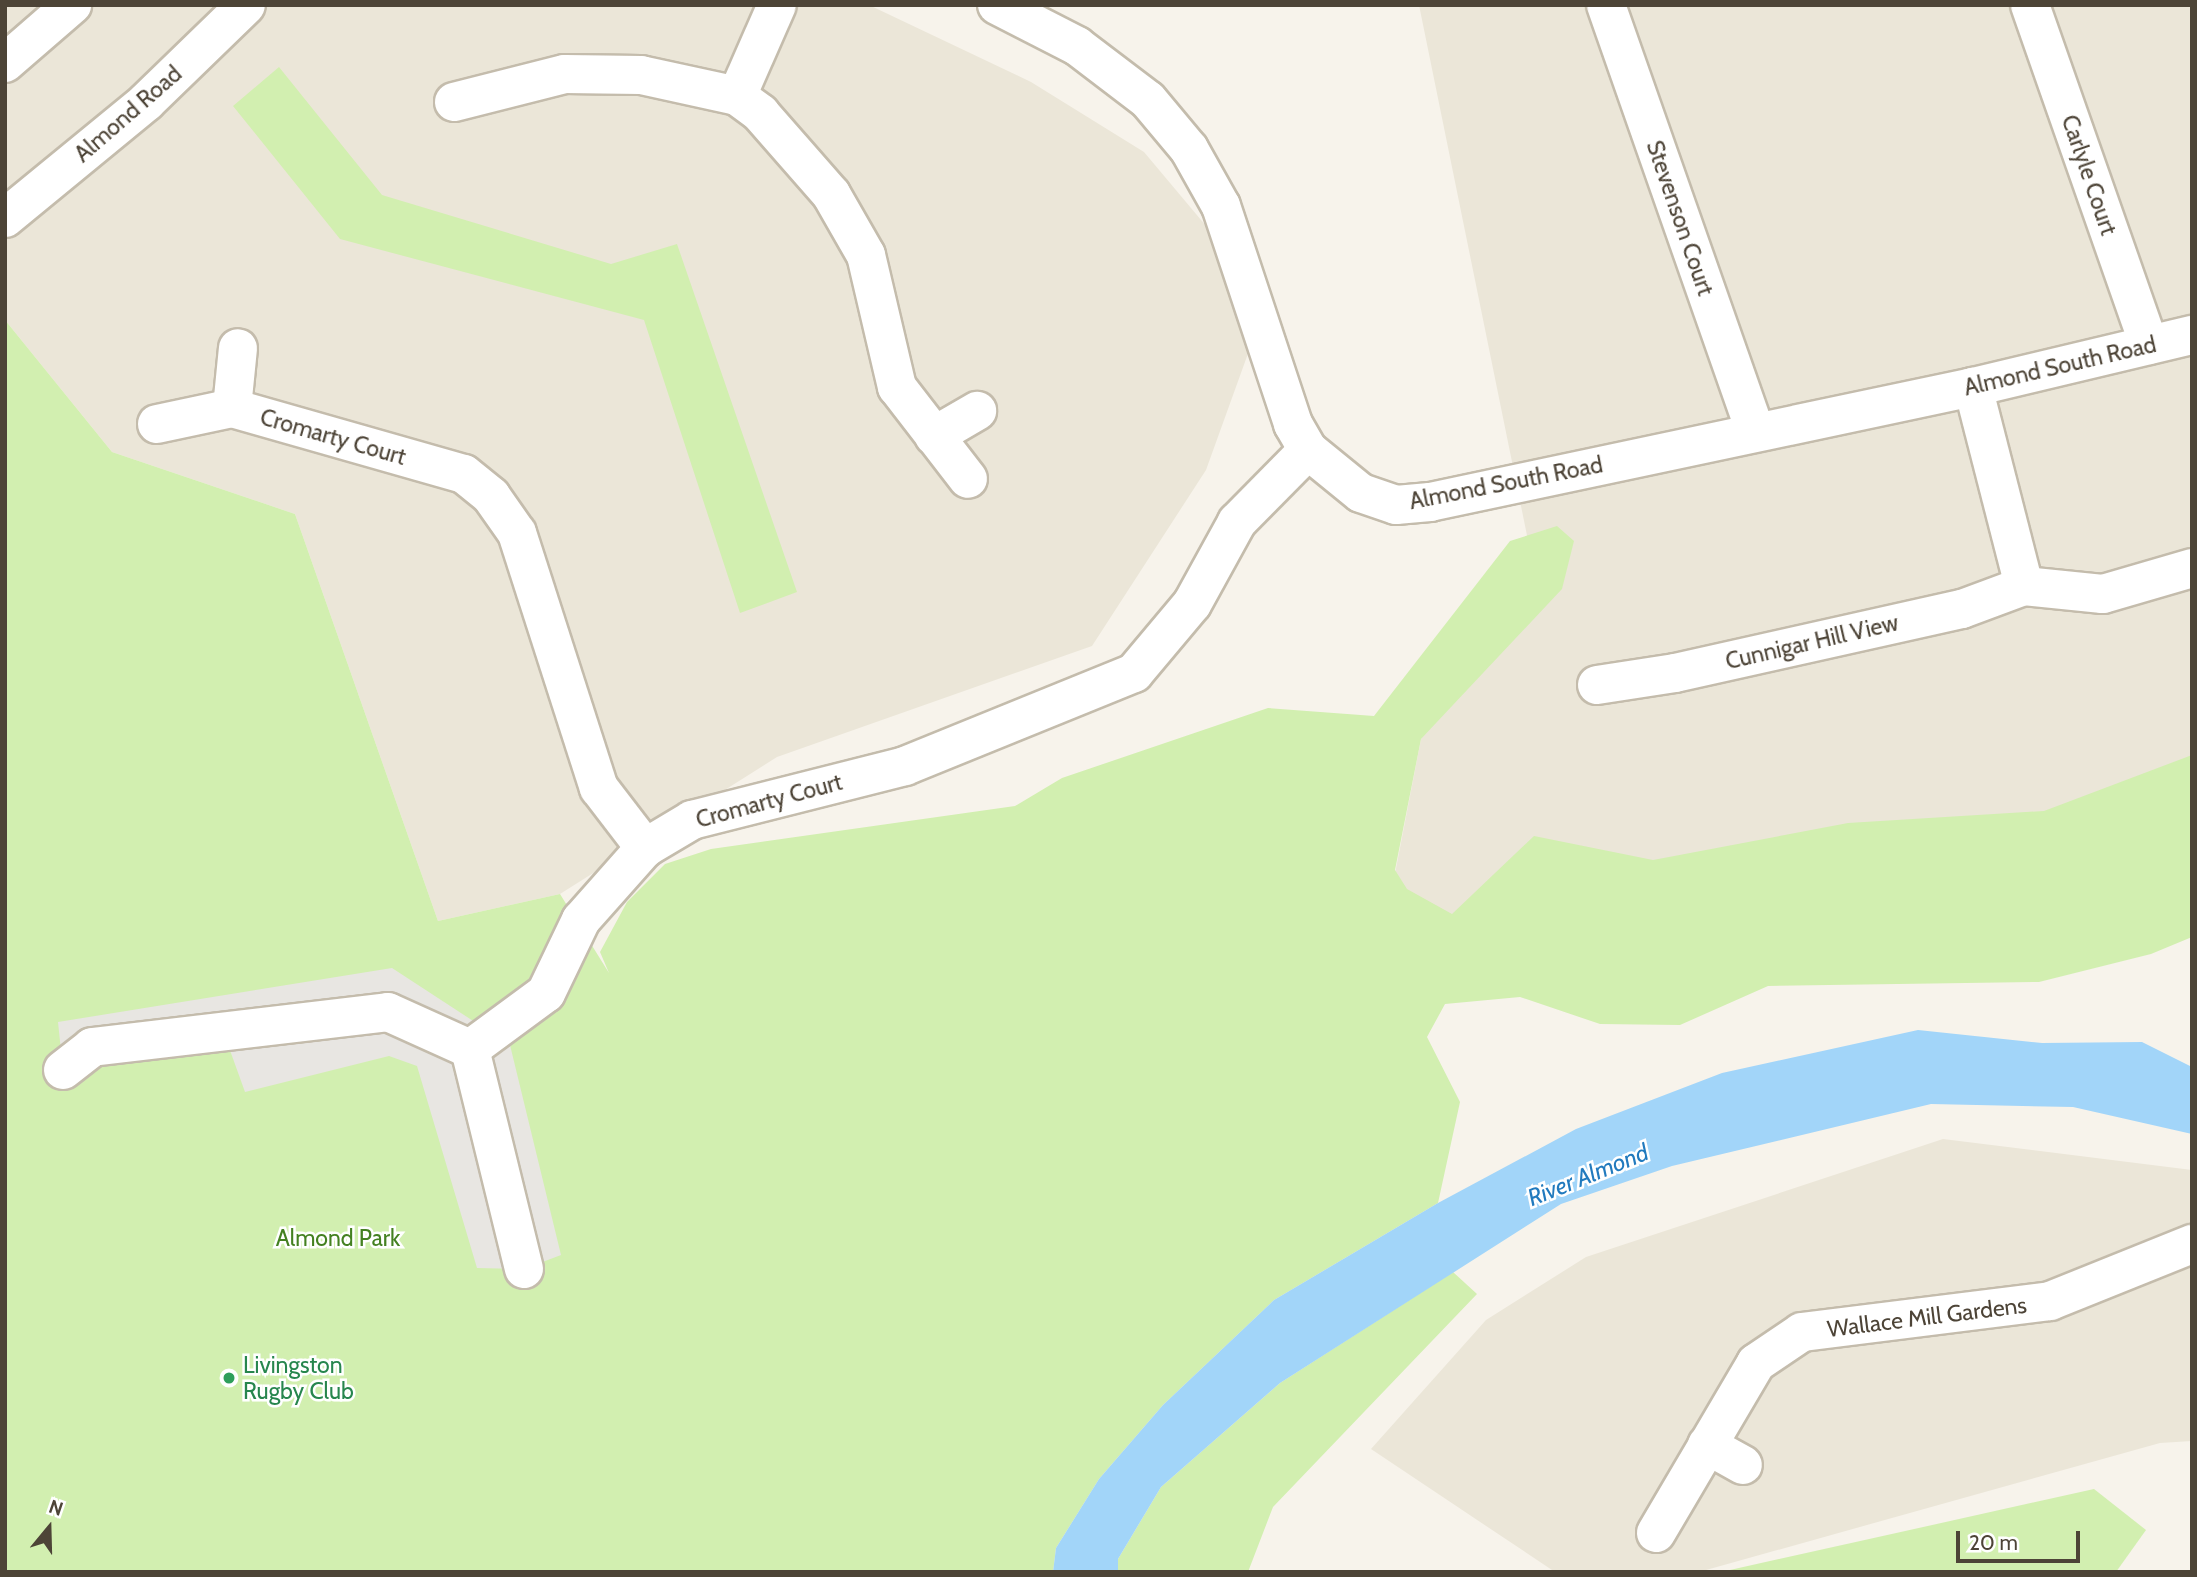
<!DOCTYPE html>
<html>
<head>
<meta charset="utf-8">
<style>
	body { margin:0 }
	#map { position:relative; width:2197px; height:1577px; overflow:hidden; background:#f7f3eb; font-family:Cabin,sans-serif }
	div>[style] { position:absolute }
	.residential>* { inset:0; background:#ebe6d8 }
	.green>* { inset:0; background:#d2efb0 }
	.parking>* { inset:0; background:#e8e6e2 }
	.water>* { inset:0; background:#a2d5f9 }
	.roads { filter:drop-shadow(2px 0 #c4bcac) drop-shadow(-2px 0 #c4bcac) drop-shadow(0 2px #c4bcac) drop-shadow(0 -2px #c4bcac) }
	.minor>* { height:38px; margin:-19px; padding:0 19px; transform-origin:19px; border-radius:19px; background:#fff }
	.dots>* { width:19px; height:19px; translate:-50% -50%; box-sizing:border-box; border:4px solid #fff; border-radius:50% }
	span { translate:-50% -50%; white-space:nowrap; text-align:center; line-height:1.15; -webkit-text-stroke:5px #fff; paint-order:stroke }
	.street-label { font-size:23px; color:#4d4437 }
	.park-label { font-size:23px; color:#448121 }
	.leisure-label { font-size:23px; color:#27864d }
	.left { translate:0 -50%; text-align:left }
	.water-label { font-size:24px; color:#217abe; font-style:italic }
	.frame { position:absolute; inset:0; border:7px solid #4d4437; pointer-events:none }
	.north { position:absolute; left:14px; top:1493px; width:70px; height:70px; -webkit-text-stroke:5px #fff; paint-order:stroke; rotate:19deg; font-size:19px; font-weight:700; line-height:28px; text-align:center; color:#4d4437 }
	.north::after { content:''; display:block; margin:auto; width:24px; height:32px; background:#4d4437; clip-path:polygon(50% 0,100% 100%,50% 72%,0 100%) }
	.scale { position:absolute; left:1956px; top:1531px; width:124px; height:32px; box-sizing:border-box; border:4px solid #4d4437; border-top:0; padding-left:9px; font-size:21px; line-height:24px; white-space:nowrap; color:#4d4437; -webkit-text-stroke:5px #fff; paint-order:stroke }
</style>
</head>
<body>
<div id="map">
	<div class="residential">
		<i style="clip-path:polygon(5px 5px,869px 5px,1031px 82px,1144px 152px,1217px 239px,1250px 348px,1206px 470px,1092px 646px,777px 757px,560px 894px,438px 921px,295px 514px,112px 452px,5px 320px)"></i>
		<i style="clip-path:polygon(1419px 5px,2192px 5px,2192px 780px,1609px 923px,1386px 920px,1421px 739px,1532px 560px)"></i>
		<i style="clip-path:polygon(1943px 1139px,2192px 1170px,2192px 1441px,2160px 1443px,1699px 1572px,1555px 1572px,1371px 1449px,1486px 1320px,1586px 1257px)"></i>
	</div>
	<div class="green">
		<i style="clip-path:polygon(279px 67px,382px 195px,611px 264px,677px 244px,797px 592px,740px 613px,644px 320px,340px 239px,233px 106px)"></i>
		<i style="clip-path:polygon(5px 320px,112px 452px,295px 514px,438px 921px,560px 894px,609px 973px,600px 952px,627px 902px,665px 864px,711px 849px,1015px 806px,1062px 778px,1268px 708px,1374px 716px,1510px 541px,1557px 526px,1574px 541px,1562px 589px,1421px 739px,1395px 870px,1407px 889px,1452px 914px,1534px 836px,1653px 860px,1848px 823px,2044px 811px,2192px 755px,2192px 937px,2151px 954px,2039px 982px,1768px 986px,1680px 1025px,1600px 1024px,1520px 997px,1445px 1004px,1427px 1037px,1460px 1102px,1438px 1203px,1274px 1300px,1163px 1405px,1099px 1479px,1056px 1548px,1053px 1572px,5px 1572px)"></i>
		<i style="clip-path:polygon(1453px 1272px,1477px 1294px,1273px 1507px,1248px 1572px,1118px 1572px,1118px 1559px,1161px 1487px,1280px 1383px)"></i>
		<i style="clip-path:polygon(2094px 1489px,2146px 1530px,2116px 1572px,1721px 1572px)"></i>
	</div>
	<div class="parking">
		<i style="clip-path:polygon(392px 968px,510px 1045px,561px 1255px,524px 1269px,477px 1268px,417px 1066px,389px 1056px,245px 1092px,227px 1042px,63px 1070px,58px 1022px)"></i>
	</div>
	<div class="water">
		<i style="clip-path:polygon(1918px 1030px,2042px 1043px,2142px 1042px,2192px 1067px,2192px 1134px,2073px 1107px,1931px 1104px,1672px 1166px,1561px 1204px,1280px 1383px,1161px 1487px,1118px 1559px,1118px 1572px,1053px 1572px,1056px 1548px,1099px 1479px,1163px 1405px,1274px 1300px,1438px 1203px,1576px 1129px,1722px 1073px)"></i>
	</div>
	<div class="roads">
		<div class="minor">
			<i style="left:997px;top:5px;width:90px;rotate:27.1deg"></i>
			<i style="left:1077px;top:46px;width:89px;rotate:37.3deg"></i>
			<i style="left:1148px;top:100px;width:64px;rotate:50.1deg"></i>
			<i style="left:1189px;top:149px;width:65px;rotate:60.7deg"></i>
			<i style="left:1221px;top:206px;width:230px;rotate:71.7deg"></i>
			<i style="left:1293px;top:424px;width:30px;rotate:60deg"></i>
			<i style="left:1308px;top:450px;width:68px;rotate:39.1deg"></i>
			<i style="left:1361px;top:493px;width:37px;rotate:19deg"></i>
			<i style="left:1396px;top:505px;width:34px;rotate:-5deg"></i>
			<i style="left:1430px;top:502px;width:555px;rotate:-11.96deg"></i>
			<i style="left:1973px;top:387px;width:225px;rotate:-13.4deg"></i>
			<i style="left:1606px;top:5px;width:450px;rotate:70.7deg"></i>
			<i style="left:2030px;top:5px;width:360px;rotate:70.7deg"></i>
			<i style="left:5px;top:63px;width:89px;rotate:-40.9deg"></i>
			<i style="left:737px;top:96px;width:99px;rotate:-66.3deg"></i>
			<i style="left:454px;top:102px;width:114px;rotate:-14.2deg"></i>
			<i style="left:565px;top:74px;width:76px;rotate:0.8deg"></i>
			<i style="left:641px;top:75px;width:98px;rotate:12.3deg"></i>
			<i style="left:737px;top:96px;width:29px;rotate:36deg"></i>
			<i style="left:760px;top:113px;width:108px;rotate:48.8deg"></i>
			<i style="left:831px;top:194px;width:70px;rotate:60.2deg"></i>
			<i style="left:866px;top:255px;width:136px;rotate:76.8deg"></i>
			<i style="left:897px;top:387px;width:116px;rotate:52.3deg"></i>
			<i style="left:5px;top:218px;width:183px;rotate:-39.4deg"></i>
			<i style="left:146px;top:102px;width:139px;rotate:-44.1deg"></i>
			<i style="left:1973px;top:387px;width:205px;rotate:75.6deg"></i>
			<i style="left:232px;top:408px;width:60px;rotate:-84.3deg"></i>
			<i style="left:157px;top:424px;width:77px;rotate:-12deg"></i>
			<i style="left:232px;top:408px;width:241px;rotate:15.9deg"></i>
			<i style="left:464px;top:474px;width:35px;rotate:39deg"></i>
			<i style="left:491px;top:496px;width:45px;rotate:54.9deg"></i>
			<i style="left:517px;top:533px;width:268px;rotate:72.2deg"></i>
			<i style="left:599px;top:788px;width:76px;rotate:52.5deg"></i>
			<i style="left:934px;top:436px;width:50px;rotate:-30.2deg"></i>
			<i style="left:1597px;top:685px;width:79px;rotate:-8.7deg"></i>
			<i style="left:1675px;top:673px;width:294px;rotate:-12.6deg"></i>
			<i style="left:1962px;top:609px;width:66px;rotate:-20.4deg"></i>
			<i style="left:2024px;top:586px;width:79px;rotate:5.8deg"></i>
			<i style="left:2103px;top:594px;width:93px;rotate:-16.3deg"></i>
			<i style="left:63px;top:1070px;width:37px;rotate:-38deg"></i>
			<i style="left:92px;top:1047px;width:298px;rotate:-6.7deg"></i>
			<i style="left:388px;top:1012px;width:90px;rotate:24.3deg"></i>
			<i style="left:524px;top:1269px;width:227px;rotate:-103.8deg"></i>
			<i style="left:470px;top:1049px;width:94px;rotate:-36.4deg"></i>
			<i style="left:546px;top:993px;width:81px;rotate:-64.4deg"></i>
			<i style="left:581px;top:920px;width:96px;rotate:-48.4deg"></i>
			<i style="left:645px;top:848px;width:55px;rotate:-30.8deg"></i>
			<i style="left:692px;top:820px;width:220px;rotate:-14.2deg"></i>
			<i style="left:905px;top:766px;width:247px;rotate:-22.1deg"></i>
			<i style="left:1134px;top:673px;width:90px;rotate:-50deg"></i>
			<i style="left:1192px;top:604px;width:94px;rotate:-61.2deg"></i>
			<i style="left:1237px;top:522px;width:101px;rotate:-45.4deg"></i>
			<i style="left:1707px;top:1445px;width:41px;rotate:29.1deg"></i>
			<i style="left:1656px;top:1533px;width:197px;rotate:-59.5deg"></i>
			<i style="left:1756px;top:1363px;width:55px;rotate:-34deg"></i>
			<i style="left:1802px;top:1332px;width:250px;rotate:-7.1deg"></i>
			<i style="left:2050px;top:1301px;width:153px;rotate:-21.9deg"></i>
		</div>
	</div>
	<div class="dots">
		<i style="left:229px;top:1378px;background:#2e9e5b"></i>
	</div>
	<div class="street-label">
		<span style="left:128px;top:114px;rotate:-41deg">Almond Road</span>
		<span style="left:2089px;top:175px;rotate:71deg">Carlyle Court</span>
		<span style="left:1680px;top:218px;rotate:71deg">Stevenson Court</span>
		<span style="left:2060px;top:366px;rotate:-13deg">Almond South Road</span>
		<span style="left:333px;top:437px;rotate:16deg">Cromarty Court</span>
		<span style="left:1506px;top:483px;rotate:-11deg">Almond South Road</span>
		<span style="left:1812px;top:642px;rotate:-13deg">Cunnigar Hill View</span>
		<span style="left:769px;top:801px;rotate:-15deg">Cromarty Court</span>
		<span style="left:1927px;top:1317px;rotate:-7deg">Wallace Mill Gardens</span>
	</div>
	<div class="park-label">
		<span style="left:338px;top:1238px">Almond Park</span>
	</div>
	<div class="leisure-label">
		<span class="left" style="left:243px;top:1378px">Livingston<br>Rugby Club</span>
	</div>
	<div class="water-label">
		<span style="left:1588px;top:1175px;rotate:-22deg">River Almond</span>
	</div>
	<div class="frame"></div>
	<div class="north">N</div>
	<div class="scale">20 m</div>
</div>
</body>
</html>
